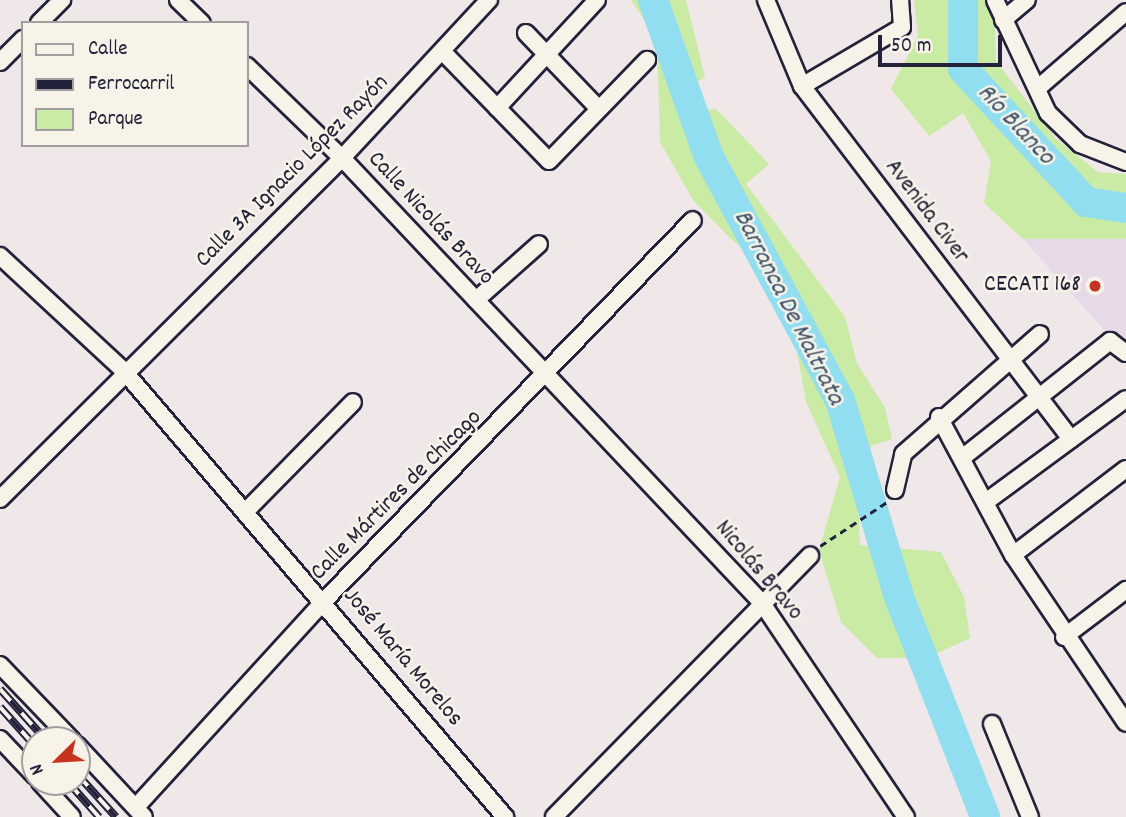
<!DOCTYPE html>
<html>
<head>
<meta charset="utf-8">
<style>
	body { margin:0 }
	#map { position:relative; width:1126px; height:817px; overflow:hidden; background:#f0e7e8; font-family:Dekko,sans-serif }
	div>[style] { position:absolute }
	.built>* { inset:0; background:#e7d9e7 }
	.green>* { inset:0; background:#c9eba3 }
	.river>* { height:30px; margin:-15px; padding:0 15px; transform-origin:15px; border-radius:15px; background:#90deef }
	.path>* { height:2.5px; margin-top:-1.25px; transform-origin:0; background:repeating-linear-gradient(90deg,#22223b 0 7px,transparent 0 12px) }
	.roads { filter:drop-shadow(2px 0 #22223b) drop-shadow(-2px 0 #22223b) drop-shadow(0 2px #22223b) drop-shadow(0 -2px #22223b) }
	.street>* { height:16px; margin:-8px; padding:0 8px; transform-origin:8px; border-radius:8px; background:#f7f3e8 }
	.rail>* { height:8px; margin-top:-4px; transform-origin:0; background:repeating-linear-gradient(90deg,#f7f3e8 0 16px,#22223b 0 32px); box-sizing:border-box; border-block:2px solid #22223b }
	.dots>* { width:19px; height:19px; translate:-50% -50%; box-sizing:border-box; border:4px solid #f7f3e8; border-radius:50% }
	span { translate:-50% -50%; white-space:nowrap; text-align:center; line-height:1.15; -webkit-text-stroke:5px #f7f3e8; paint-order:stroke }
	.street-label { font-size:24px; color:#22223b }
	.poi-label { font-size:24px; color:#22223b }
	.right { translate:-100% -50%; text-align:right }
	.water-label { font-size:26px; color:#3e5168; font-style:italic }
	.legend { position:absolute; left:21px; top:21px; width:228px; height:126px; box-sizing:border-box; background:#f7f3e8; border:2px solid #a29fa3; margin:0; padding:9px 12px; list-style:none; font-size:21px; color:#22223b }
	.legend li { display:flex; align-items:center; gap:14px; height:35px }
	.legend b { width:35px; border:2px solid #a29fa3 }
	.north { position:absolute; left:21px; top:726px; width:70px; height:70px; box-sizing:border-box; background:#f7f3e8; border:2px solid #a29fa3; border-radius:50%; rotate:246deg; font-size:19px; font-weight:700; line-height:28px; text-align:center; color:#22223b }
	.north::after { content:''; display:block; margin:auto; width:24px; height:32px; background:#c8321e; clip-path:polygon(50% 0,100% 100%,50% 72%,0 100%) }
	.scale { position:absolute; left:878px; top:35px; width:124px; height:32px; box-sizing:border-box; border:4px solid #22223b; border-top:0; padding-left:9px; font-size:21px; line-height:24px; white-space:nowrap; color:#22223b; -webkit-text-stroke:5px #f7f3e8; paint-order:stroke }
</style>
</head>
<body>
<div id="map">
	<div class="built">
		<i style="clip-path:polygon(1081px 235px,1126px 239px,1126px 343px,1106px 332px,1023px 239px)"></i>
	</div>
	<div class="green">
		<i style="clip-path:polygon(631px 0,686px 0,705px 77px,692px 85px,695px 111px,716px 109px,769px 164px,746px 184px,845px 317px,857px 363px,885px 408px,892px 439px,871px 446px,858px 500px,860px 545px,941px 552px,964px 597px,970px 638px,927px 658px,877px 658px,841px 622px,819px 550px,840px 477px,806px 402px,784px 278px,732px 240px,693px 200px,660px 142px,657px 38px)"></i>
		<i style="clip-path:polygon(914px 0,994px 0,996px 61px,1056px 139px,1098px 172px,1126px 174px,1126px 239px,1023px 239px,984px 203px,991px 161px,963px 113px,929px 136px,891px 89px,918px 35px)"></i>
	</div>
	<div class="river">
		<i style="left:653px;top:0;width:167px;rotate:70.4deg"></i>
		<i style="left:709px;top:157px;width:276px;rotate:61.7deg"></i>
		<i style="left:840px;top:400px;width:206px;rotate:73.3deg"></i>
		<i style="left:899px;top:597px;width:236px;rotate:68.6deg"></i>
		<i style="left:963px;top:0;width:69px;rotate:90deg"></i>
		<i style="left:963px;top:69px;width:181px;rotate:47.2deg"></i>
		<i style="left:1086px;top:202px;width:40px;rotate:8.5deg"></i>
	</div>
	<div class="path">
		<i style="left:820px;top:546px;width:80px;rotate:-33.3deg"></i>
	</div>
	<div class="roads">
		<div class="street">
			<i style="left:178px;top:0;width:33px;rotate:44deg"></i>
			<i style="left:766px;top:0;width:93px;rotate:67.3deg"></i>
			<i style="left:802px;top:86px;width:444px;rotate:52.7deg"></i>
			<i style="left:995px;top:0;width:125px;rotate:64.9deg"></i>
			<i style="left:1048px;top:113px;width:45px;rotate:44.1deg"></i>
			<i style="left:1080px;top:144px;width:49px;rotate:21.4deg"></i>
			<i style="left:1003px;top:20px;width:31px;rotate:-40deg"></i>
			<i style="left:39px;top:23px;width:33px;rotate:-45deg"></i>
			<i style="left:526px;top:33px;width:104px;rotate:46.2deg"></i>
			<i style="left:442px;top:51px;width:153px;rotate:45.8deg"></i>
			<i style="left:549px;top:161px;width:141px;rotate:-45.9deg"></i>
			<i style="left:0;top:62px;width:33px;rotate:-45deg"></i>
			<i style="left:247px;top:66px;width:132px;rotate:44.1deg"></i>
			<i style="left:342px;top:158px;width:612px;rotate:46.66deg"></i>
			<i style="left:762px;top:603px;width:258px;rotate:56.1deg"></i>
			<i style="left:802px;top:86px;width:116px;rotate:-30.5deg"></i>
			<i style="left:902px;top:27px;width:27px;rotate:-94deg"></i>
			<i style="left:1038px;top:88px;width:116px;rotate:-40.8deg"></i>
			<i style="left:497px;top:108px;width:147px;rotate:-47.2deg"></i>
			<i style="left:0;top:256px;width:169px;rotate:42.8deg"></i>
			<i style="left:124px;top:371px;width:587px;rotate:49.49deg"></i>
			<i style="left:476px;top:300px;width:84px;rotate:-41.6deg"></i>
			<i style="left:939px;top:417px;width:157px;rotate:61.8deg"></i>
			<i style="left:1013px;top:555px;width:202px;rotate:56.1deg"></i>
			<i style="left:962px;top:458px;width:189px;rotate:-38.3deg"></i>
			<i style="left:1110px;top:341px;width:20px;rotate:37deg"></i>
			<i style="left:895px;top:490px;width:37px;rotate:-77deg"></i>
			<i style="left:903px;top:454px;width:182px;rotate:-41.2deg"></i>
			<i style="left:0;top:499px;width:483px;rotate:-44.9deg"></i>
			<i style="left:342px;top:158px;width:216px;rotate:-47.1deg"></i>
			<i style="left:987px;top:501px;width:172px;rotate:-36.3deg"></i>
			<i style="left:247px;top:510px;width:151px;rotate:-45.5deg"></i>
			<i style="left:1013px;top:555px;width:142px;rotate:-37.3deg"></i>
			<i style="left:1064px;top:637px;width:78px;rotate:-37.2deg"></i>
			<i style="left:0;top:665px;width:104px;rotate:46.2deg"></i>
			<i style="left:992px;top:724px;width:100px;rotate:67.8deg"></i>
			<i style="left:0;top:739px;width:51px;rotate:46.6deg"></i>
			<i style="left:77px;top:745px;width:98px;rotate:47.1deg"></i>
			<i style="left:40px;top:782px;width:47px;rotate:47.6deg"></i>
			<i style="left:136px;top:807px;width:279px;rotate:-47.6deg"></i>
			<i style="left:324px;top:601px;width:530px;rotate:-45.92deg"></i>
			<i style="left:554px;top:817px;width:366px;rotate:-45.6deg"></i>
		</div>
	</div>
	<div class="rail">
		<i style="left:0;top:689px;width:69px;rotate:48deg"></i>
		<i style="left:0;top:707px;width:52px;rotate:48.1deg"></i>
		<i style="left:77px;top:774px;width:58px;rotate:47.8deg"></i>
		<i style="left:68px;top:782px;width:47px;rotate:48.5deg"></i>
	</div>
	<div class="dots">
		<i style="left:1095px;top:286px;background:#c8321e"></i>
	</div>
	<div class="street-label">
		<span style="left:293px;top:172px;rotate:-45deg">Calle 3A Ignacio López Rayón</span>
		<span style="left:926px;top:212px;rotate:53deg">Avenida Civer</span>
		<span style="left:430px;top:219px;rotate:47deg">Calle Nicolás Bravo</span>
		<span style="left:397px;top:496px;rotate:-45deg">Calle Mártires de Chicago</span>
		<span style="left:758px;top:571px;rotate:50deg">Nicolás Bravo</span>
		<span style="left:402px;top:658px;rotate:50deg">José María Morelos</span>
	</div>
	<div class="poi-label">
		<span class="right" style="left:1081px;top:286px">CECATI 168</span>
	</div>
	<div class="water-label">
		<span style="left:1015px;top:125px;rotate:47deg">Río Blanco</span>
		<span style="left:788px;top:308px;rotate:63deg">Barranca De Maltrata</span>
	</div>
	<ul class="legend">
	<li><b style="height:9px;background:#f7f3e8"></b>Calle</li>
	<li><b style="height:9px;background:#22223b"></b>Ferrocarril</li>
	<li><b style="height:19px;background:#c9eba3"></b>Parque</li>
	</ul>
	<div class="north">N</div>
	<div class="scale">50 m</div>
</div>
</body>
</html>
